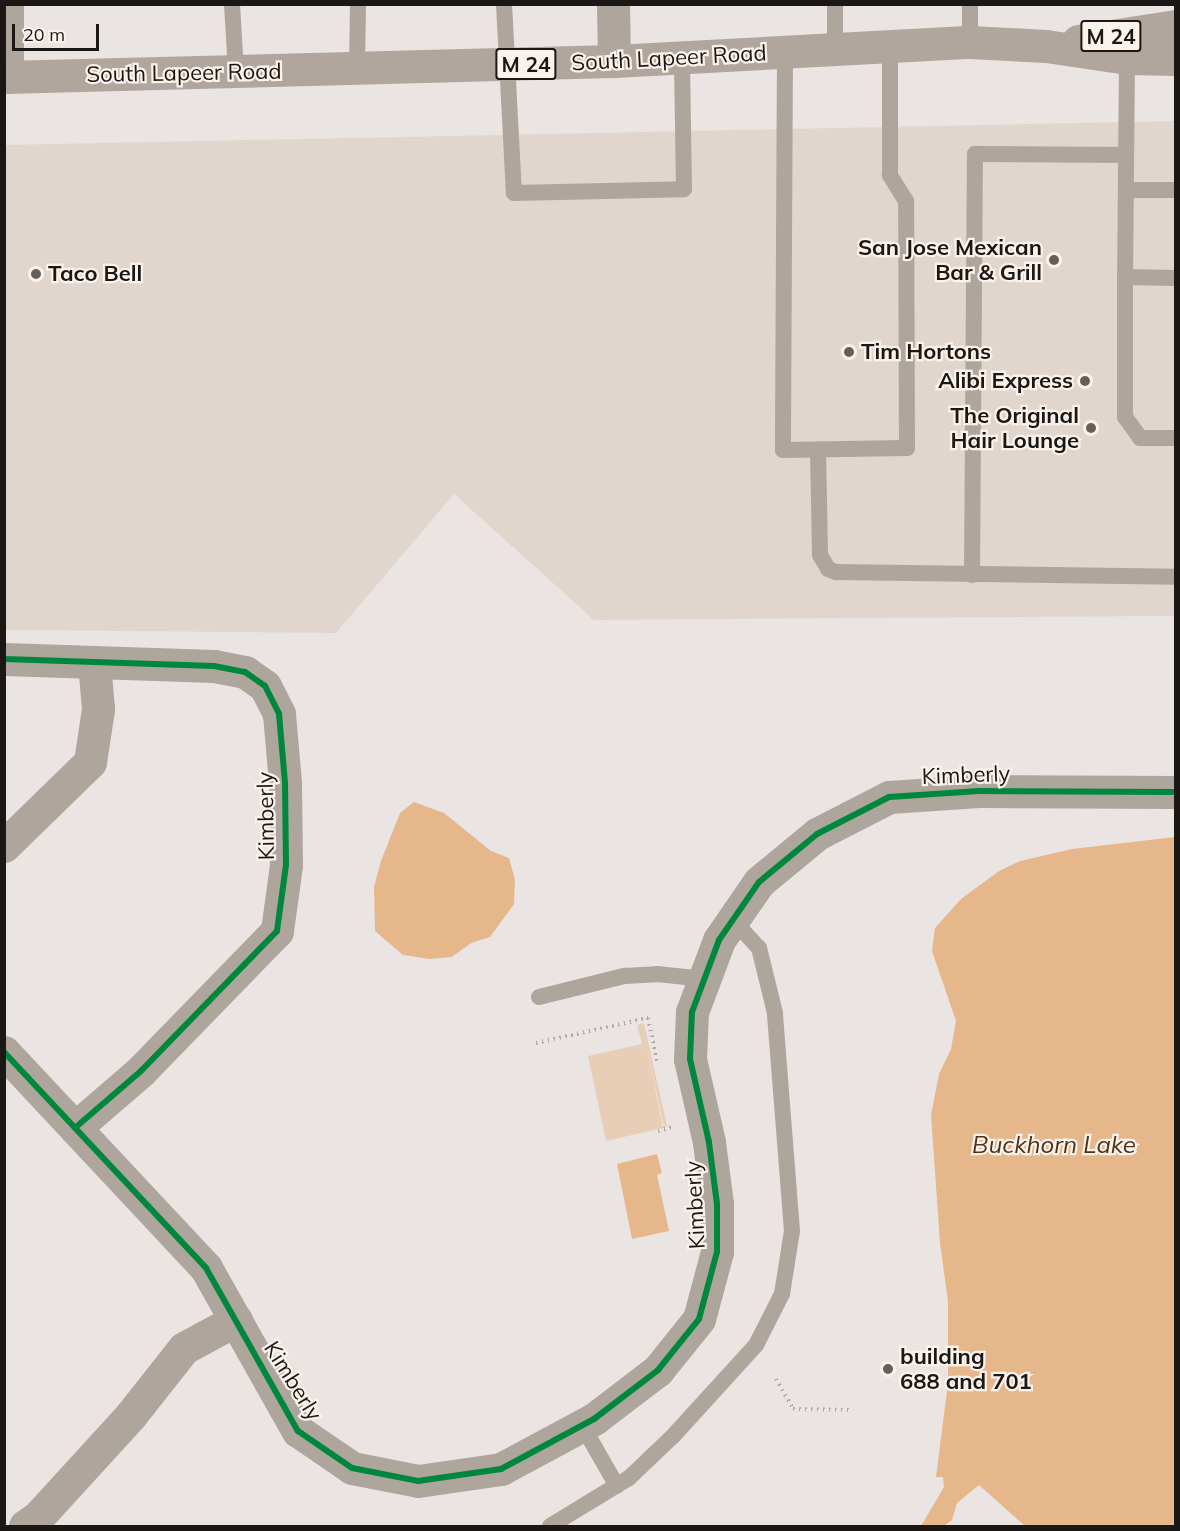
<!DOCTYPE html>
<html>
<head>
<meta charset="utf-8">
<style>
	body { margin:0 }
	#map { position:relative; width:1180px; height:1531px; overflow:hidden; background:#eae5e2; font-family:Mulish,sans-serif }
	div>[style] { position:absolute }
	.built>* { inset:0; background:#e0d6ce }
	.green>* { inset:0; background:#e8ceb7 }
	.water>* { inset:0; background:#e6b78a }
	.path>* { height:4px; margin-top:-2px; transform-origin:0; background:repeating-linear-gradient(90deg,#aea9a2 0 1.5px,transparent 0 6px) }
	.lane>* { height:16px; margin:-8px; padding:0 8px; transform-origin:8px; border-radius:8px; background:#aea59d }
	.street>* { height:33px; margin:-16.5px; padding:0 16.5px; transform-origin:16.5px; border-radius:16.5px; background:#aea59d }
	.primary>* { height:33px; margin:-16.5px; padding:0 16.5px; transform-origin:16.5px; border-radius:16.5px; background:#b0a69d }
	.cycleway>* { height:6px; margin:-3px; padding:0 3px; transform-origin:3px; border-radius:3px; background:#00873e }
	.dots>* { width:16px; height:16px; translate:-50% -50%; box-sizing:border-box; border:3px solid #fbf2eb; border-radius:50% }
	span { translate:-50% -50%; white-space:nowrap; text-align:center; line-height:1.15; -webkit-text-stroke:4.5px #fbf2eb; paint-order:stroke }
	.shield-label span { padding:2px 4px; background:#fbf2eb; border:2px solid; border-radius:4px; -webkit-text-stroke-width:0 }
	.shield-label { font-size:21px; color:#1a1715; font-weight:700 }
	.street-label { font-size:22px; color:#1a1715 }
	.poi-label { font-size:22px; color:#1a1715; font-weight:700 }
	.right { translate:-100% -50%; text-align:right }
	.left { translate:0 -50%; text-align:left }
	.water-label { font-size:24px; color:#4e3317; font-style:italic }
	.frame { position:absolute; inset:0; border:6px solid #1a1715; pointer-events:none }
	.scale { position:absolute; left:12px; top:24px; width:87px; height:27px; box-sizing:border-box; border:3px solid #1a1715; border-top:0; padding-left:8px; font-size:18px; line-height:21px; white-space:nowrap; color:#1a1715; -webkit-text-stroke:4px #fbf2eb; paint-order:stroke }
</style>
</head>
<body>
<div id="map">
	<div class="built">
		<i style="clip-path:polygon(1175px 121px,1175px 616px,594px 620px,454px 494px,336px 633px,5px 630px,4px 145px)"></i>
	</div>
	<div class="green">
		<i style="clip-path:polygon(644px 1023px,667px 1126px,664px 1127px,646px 1043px,663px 1128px,606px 1141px,588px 1056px,642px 1044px,637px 1025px)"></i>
	</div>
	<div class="water">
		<i style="clip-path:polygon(414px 802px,444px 813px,491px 851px,509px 858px,515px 880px,514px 904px,490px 937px,471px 943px,452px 957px,430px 959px,403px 955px,375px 931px,374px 887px,381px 861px,400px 813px)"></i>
		<i style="clip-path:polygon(1175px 837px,1175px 1526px,1025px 1526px,979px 1485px,957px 1503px,952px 1520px,944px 1526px,921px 1526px,944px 1487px,943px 1477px,936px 1477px,948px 1383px,948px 1302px,940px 1243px,931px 1115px,939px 1074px,951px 1049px,956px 1021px,932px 951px,935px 928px,961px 899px,999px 871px,1020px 861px,1072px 849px)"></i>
		<i style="clip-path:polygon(657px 1154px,662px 1173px,657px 1175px,669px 1231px,632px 1239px,617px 1164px)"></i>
	</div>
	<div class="path">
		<i style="left:536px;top:1043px;width:115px;rotate:-12.6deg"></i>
		<i style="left:648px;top:1018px;width:44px;rotate:78.2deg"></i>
		<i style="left:658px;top:1131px;width:15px;rotate:-16deg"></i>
		<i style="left:776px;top:1379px;width:34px;rotate:60deg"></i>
		<i style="left:793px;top:1409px;width:58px;rotate:1deg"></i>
	</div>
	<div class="lane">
		<i style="left:232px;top:4px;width:68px;rotate:86.6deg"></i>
		<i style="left:504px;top:4px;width:189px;rotate:87deg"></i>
		<i style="left:514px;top:193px;width:170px;rotate:-1.3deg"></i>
		<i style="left:684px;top:189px;width:131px;rotate:-90.9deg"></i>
		<i style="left:835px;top:4px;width:45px;rotate:90deg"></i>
		<i style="left:970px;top:4px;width:38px;rotate:90deg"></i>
		<i style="left:785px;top:52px;width:398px;rotate:90.3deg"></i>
		<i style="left:783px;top:450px;width:124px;rotate:-0.9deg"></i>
		<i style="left:907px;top:448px;width:247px;rotate:-90.2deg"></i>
		<i style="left:906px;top:201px;width:31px;rotate:-122deg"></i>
		<i style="left:890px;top:175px;width:128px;rotate:-90deg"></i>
		<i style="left:1127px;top:58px;width:219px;rotate:90.5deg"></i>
		<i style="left:1125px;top:277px;width:51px;rotate:1.1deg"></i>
		<i style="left:357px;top:68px;width:64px;rotate:-89.1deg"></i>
		<i style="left:1126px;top:190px;width:50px"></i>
		<i style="left:1125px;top:277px;width:140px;rotate:90deg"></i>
		<i style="left:1125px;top:417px;width:26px;rotate:54deg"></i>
		<i style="left:1140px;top:438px;width:36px"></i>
		<i style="left:818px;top:450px;width:105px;rotate:88.9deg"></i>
		<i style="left:820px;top:555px;width:16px;rotate:60deg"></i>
		<i style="left:828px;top:569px;width:9px;rotate:21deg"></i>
		<i style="left:836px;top:572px;width:340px;rotate:0.8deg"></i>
		<i style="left:972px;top:575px;width:421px;rotate:-89.6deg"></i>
		<i style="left:975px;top:154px;width:151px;rotate:0.4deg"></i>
		<i style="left:539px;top:997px;width:88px;rotate:-13.9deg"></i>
		<i style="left:624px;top:976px;width:33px;rotate:-3deg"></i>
		<i style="left:657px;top:974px;width:48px;rotate:5.9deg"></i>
		<i style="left:582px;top:1425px;width:70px;rotate:60.2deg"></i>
		<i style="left:550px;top:1526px;width:92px;rotate:-31.3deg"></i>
		<i style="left:629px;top:1478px;width:62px;rotate:-43.7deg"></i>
		<i style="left:674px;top:1435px;width:122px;rotate:-47.7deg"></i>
		<i style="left:756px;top:1345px;width:57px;rotate:-63deg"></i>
		<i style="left:782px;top:1294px;width:64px;rotate:-81deg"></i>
		<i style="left:792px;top:1231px;width:219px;rotate:-94.5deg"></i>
		<i style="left:775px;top:1013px;width:67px;rotate:-103.8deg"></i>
		<i style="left:759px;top:948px;width:38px;rotate:-133deg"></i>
	</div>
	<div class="street">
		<i style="left:7px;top:4px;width:73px;rotate:90deg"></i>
		<i style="left:613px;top:4px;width:57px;rotate:89deg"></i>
		<i style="left:4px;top:659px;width:210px;rotate:1.9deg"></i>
		<i style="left:214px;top:666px;width:32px;rotate:11deg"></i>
		<i style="left:245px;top:672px;width:24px;rotate:35deg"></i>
		<i style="left:265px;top:686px;width:31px;rotate:63deg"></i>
		<i style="left:279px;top:714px;width:69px;rotate:85deg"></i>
		<i style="left:285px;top:783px;width:82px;rotate:89.3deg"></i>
		<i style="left:286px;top:865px;width:67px;rotate:97.8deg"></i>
		<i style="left:277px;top:931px;width:195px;rotate:134.2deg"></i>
		<i style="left:141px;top:1071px;width:87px;rotate:139.2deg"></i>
		<i style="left:4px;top:846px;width:120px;rotate:-44.3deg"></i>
		<i style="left:90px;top:762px;width:54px;rotate:-81.4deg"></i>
		<i style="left:98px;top:709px;width:47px;rotate:-94.9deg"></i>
		<i style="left:4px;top:1052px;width:296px;rotate:46.9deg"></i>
		<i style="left:206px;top:1268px;width:187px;rotate:60.6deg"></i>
		<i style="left:298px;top:1431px;width:65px;rotate:34.4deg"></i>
		<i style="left:352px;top:1468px;width:67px;rotate:11.1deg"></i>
		<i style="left:418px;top:1481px;width:84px;rotate:-8.2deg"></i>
		<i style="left:501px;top:1469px;width:106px;rotate:-28.3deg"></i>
		<i style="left:594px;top:1419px;width:81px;rotate:-37.4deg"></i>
		<i style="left:658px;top:1370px;width:65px;rotate:-51.2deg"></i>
		<i style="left:699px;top:1319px;width:69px;rotate:-75deg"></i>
		<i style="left:717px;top:1252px;width:48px;rotate:-90deg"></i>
		<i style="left:717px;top:1204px;width:63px;rotate:-97.4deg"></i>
		<i style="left:709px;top:1142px;width:85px;rotate:-102.9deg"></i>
		<i style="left:690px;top:1059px;width:47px;rotate:-87.6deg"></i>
		<i style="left:692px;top:1012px;width:77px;rotate:-69.4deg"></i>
		<i style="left:719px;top:940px;width:70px;rotate:-55.4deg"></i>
		<i style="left:759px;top:882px;width:75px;rotate:-39.6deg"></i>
		<i style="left:817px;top:834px;width:81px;rotate:-27.2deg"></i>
		<i style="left:889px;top:797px;width:90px;rotate:-3.8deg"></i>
		<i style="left:979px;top:791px;width:197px;rotate:0.3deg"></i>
		<i style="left:25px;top:1526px;width:16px;rotate:-35deg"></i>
		<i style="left:38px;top:1517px;width:138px;rotate:-47.6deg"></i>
		<i style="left:131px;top:1415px;width:85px;rotate:-51.7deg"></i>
		<i style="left:184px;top:1348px;width:59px;rotate:-28.3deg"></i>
	</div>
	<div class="primary">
		<i style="left:1078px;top:41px;width:99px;rotate:-8.7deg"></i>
		<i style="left:4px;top:77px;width:610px;rotate:-1.5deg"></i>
		<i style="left:614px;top:61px;width:357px;rotate:-3.1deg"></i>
		<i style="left:970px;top:42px;width:76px;rotate:3deg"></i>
		<i style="left:1046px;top:46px;width:82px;rotate:8.4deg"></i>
		<i style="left:1127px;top:58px;width:49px;rotate:1.2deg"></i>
	</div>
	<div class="cycleway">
		<i style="left:4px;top:659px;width:210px;rotate:1.9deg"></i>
		<i style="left:214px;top:666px;width:32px;rotate:11deg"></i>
		<i style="left:245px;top:672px;width:24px;rotate:35deg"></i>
		<i style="left:265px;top:686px;width:31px;rotate:63deg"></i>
		<i style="left:279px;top:714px;width:69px;rotate:85deg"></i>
		<i style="left:285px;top:783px;width:82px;rotate:89.3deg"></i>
		<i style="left:286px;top:865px;width:67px;rotate:97.8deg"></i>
		<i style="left:277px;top:931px;width:195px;rotate:134.2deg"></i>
		<i style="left:141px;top:1071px;width:87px;rotate:139.2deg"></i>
		<i style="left:4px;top:1052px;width:296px;rotate:46.9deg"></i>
		<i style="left:206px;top:1268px;width:187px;rotate:60.6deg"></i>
		<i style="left:298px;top:1431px;width:65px;rotate:34.4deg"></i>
		<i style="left:352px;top:1468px;width:67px;rotate:11.1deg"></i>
		<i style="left:418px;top:1481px;width:84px;rotate:-8.2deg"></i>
		<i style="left:501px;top:1469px;width:106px;rotate:-28.3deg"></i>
		<i style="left:594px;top:1419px;width:81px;rotate:-37.4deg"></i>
		<i style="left:658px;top:1370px;width:65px;rotate:-51.2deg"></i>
		<i style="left:699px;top:1319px;width:69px;rotate:-75deg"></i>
		<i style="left:717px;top:1252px;width:48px;rotate:-90deg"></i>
		<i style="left:717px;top:1204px;width:63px;rotate:-97.4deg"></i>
		<i style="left:709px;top:1142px;width:85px;rotate:-102.9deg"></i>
		<i style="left:690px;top:1059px;width:47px;rotate:-87.6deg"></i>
		<i style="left:692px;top:1012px;width:77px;rotate:-69.4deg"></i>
		<i style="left:719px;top:940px;width:70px;rotate:-55.4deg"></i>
		<i style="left:759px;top:882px;width:75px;rotate:-39.6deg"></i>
		<i style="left:817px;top:834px;width:81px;rotate:-27.2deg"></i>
		<i style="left:889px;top:797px;width:90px;rotate:-3.8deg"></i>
		<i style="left:979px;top:791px;width:197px;rotate:0.3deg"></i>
	</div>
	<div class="dots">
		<i style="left:1054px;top:260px;background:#635f5d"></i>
		<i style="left:36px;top:274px;background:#635f5d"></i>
		<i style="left:849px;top:352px;background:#635f5d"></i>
		<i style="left:1085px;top:381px;background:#635f5d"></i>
		<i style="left:1091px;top:428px;background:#635f5d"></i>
		<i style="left:888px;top:1369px;background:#635f5d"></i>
	</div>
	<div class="shield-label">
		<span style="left:1111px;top:36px">M 24</span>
		<span style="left:526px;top:64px">M 24</span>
	</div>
	<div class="street-label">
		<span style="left:669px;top:58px;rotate:-3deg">South Lapeer Road</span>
		<span style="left:184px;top:73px;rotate:-1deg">South Lapeer Road</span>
		<span style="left:966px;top:775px;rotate:-2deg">Kimberly</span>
		<span style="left:266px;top:816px;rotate:-91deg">Kimberly</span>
		<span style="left:695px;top:1205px;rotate:-93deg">Kimberly</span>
		<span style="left:293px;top:1381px;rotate:58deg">Kimberly</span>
	</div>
	<div class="poi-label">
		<span class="right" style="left:1042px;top:260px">San Jose Mexican<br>Bar &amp; Grill</span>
		<span class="left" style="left:48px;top:274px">Taco Bell</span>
		<span class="left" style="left:861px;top:352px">Tim Hortons</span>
		<span class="right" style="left:1073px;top:381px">Alibi Express</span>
		<span class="right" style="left:1079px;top:428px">The Original<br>Hair Lounge</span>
		<span class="left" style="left:900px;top:1369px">building<br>688 and 701</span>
	</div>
	<div class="water-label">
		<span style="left:1054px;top:1145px">Buckhorn Lake</span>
	</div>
	<div class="frame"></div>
	<div class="scale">20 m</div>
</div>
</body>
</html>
